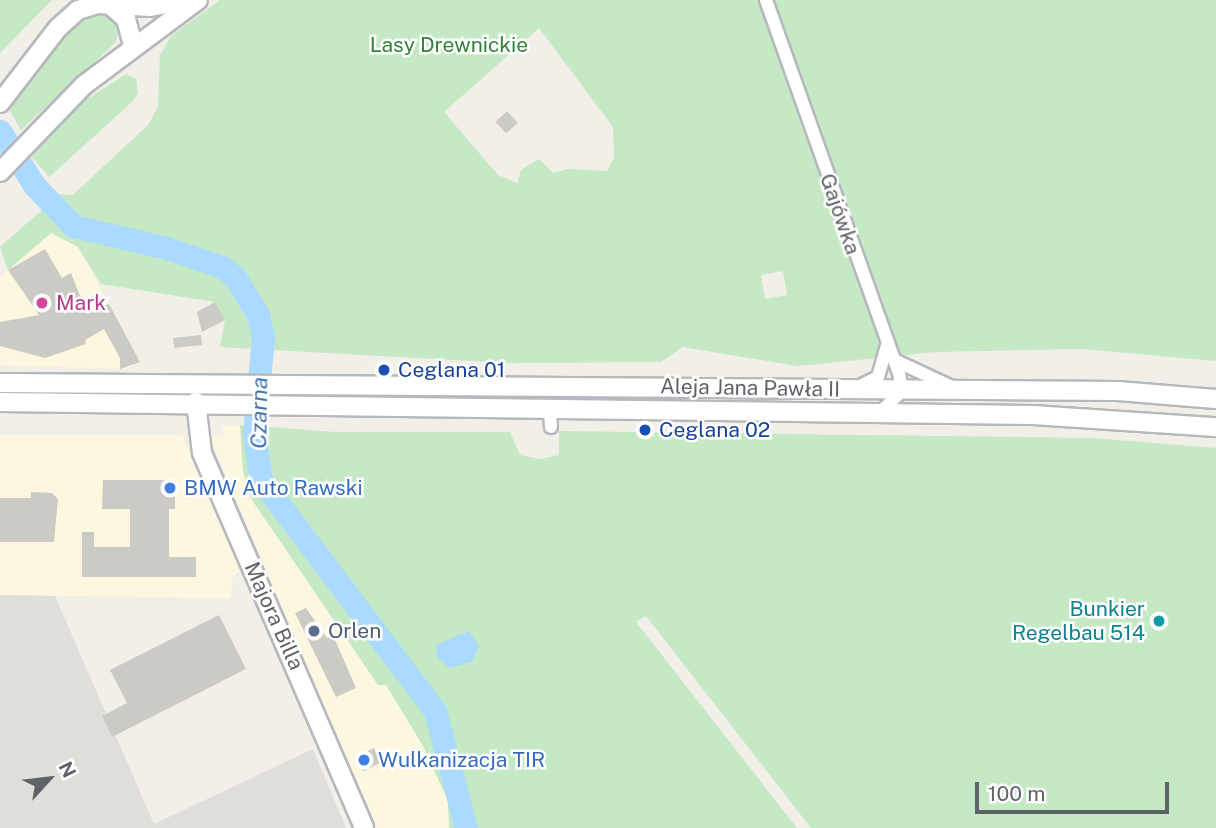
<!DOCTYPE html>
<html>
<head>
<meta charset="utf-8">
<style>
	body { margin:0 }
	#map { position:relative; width:1216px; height:828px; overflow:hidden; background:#f1efe8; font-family:"Public Sans",sans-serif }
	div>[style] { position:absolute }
	.commercial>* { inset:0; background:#fef7e0 }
	.industrial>* { inset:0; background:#e0deda }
	.green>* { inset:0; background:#c5e8c5 }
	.water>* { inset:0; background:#aadaff }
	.river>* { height:23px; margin:-11.5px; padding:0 11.5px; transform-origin:11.5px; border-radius:11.5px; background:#aadaff }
	.building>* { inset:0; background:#cccac5; transform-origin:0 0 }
	.roads { filter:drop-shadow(2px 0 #b5b8bc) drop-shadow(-2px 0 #b5b8bc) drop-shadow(0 2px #b5b8bc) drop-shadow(0 -2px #b5b8bc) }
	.street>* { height:12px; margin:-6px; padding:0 6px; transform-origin:6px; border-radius:6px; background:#fff }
	.secondary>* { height:18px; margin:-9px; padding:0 9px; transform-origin:9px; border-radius:9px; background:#fff }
	.dots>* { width:19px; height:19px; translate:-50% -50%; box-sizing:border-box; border:4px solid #fff; border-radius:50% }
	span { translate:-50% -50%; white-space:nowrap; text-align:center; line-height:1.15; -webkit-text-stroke:5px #fff; paint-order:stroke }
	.park-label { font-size:21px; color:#348238 }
	.street-label { font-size:21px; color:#5f6368 }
	.hotel-label { font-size:21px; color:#b23c85 }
	.left { translate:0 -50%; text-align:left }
	.transit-label { font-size:21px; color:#164399 }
	.shop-label { font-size:21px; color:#366cbe }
	.culture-label { font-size:21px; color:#0d838f }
	.right { translate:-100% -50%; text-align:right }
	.service-label { font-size:21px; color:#4e5e75 }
	.water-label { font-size:23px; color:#4174aa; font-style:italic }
	.north { position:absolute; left:14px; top:744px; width:70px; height:70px; -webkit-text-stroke:5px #fff; paint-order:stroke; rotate:63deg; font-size:19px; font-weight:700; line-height:28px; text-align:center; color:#5f6368 }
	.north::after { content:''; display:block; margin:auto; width:24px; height:32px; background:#5f6368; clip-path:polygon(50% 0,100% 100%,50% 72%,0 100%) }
	.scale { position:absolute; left:975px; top:782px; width:194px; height:32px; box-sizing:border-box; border:4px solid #5f6368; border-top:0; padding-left:9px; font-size:21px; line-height:24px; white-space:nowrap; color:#5f6368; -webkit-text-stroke:5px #fff; paint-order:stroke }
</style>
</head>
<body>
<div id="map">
	<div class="commercial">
		<i style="clip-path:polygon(51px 233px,78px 247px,140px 362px,126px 369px,0 365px,0 277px)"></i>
		<i style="clip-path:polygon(240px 425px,243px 472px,252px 500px,386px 684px,423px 746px,448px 801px,449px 828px,377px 828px,209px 436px,223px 435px,223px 426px)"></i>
		<i style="clip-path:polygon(0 435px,182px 435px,241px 569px,232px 578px,231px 598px,0 595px)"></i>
	</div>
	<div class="industrial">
		<i style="clip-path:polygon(0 595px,55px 596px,154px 824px,313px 749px,346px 828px,0 828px)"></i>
	</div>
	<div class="green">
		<i style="clip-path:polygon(0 0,52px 0,0 53px)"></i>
		<i style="clip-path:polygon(evenodd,220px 0,1216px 0,1216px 361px,1082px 349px,935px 352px,798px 366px,683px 347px,661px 362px,509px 363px,220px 347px,225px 320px,215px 302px,101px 284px,78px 247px,51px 233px,8px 270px,0 247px,60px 194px,73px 195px,149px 124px,158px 106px,160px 55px,171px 36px,220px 0,539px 28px,613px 127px,614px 158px,607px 171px,568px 169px,553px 173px,539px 159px,521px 170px,517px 183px,498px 175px,444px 112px,539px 28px,220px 0,783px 271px,787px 295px,765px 299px,761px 275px,783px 271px)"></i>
		<i style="clip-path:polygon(105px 12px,120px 28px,115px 43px,21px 130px,8px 108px,13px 102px,10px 98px,68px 29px,88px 14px)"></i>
		<i style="clip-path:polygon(126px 74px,136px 79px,138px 93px,133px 101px,49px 177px,31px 156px,84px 101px)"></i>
		<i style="clip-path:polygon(240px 425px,335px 432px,510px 432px,520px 455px,540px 459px,559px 455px,559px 431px,1093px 438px,1216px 448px,1216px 828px,811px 828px,646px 616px,636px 622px,797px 828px,449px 828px,448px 801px,423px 746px,386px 685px,378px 685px,252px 500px,243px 472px)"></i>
	</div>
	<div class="water">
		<i style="clip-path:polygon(469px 631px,479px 646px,472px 662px,449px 668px,437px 657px,436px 645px)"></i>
	</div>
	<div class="river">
		<i style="left:0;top:131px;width:64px;rotate:57.8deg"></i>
		<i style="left:34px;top:185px;width:57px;rotate:46.4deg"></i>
		<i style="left:73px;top:226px;width:97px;rotate:13.2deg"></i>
		<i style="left:167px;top:248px;width:58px;rotate:19.1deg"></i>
		<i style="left:222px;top:267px;width:16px;rotate:38deg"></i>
		<i style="left:235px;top:277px;width:44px;rotate:58.8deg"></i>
		<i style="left:258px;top:315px;width:23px;rotate:77deg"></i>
		<i style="left:263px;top:337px;width:97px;rotate:95.3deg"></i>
		<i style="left:254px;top:434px;width:47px;rotate:81.3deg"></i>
		<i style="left:261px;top:480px;width:289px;rotate:53deg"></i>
		<i style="left:435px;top:711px;width:121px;rotate:75.2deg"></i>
	</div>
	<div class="building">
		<i style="left:507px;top:111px;width:16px;height:16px;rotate:47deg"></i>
		<i style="clip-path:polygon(45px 249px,62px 278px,71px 273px,87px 314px,109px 304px,140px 362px,120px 369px,120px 358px,104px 329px,85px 340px,86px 344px,45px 358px,0 346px,0 322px,39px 315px,8px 270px)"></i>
		<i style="clip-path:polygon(215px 302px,225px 320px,202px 332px,197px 312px)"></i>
		<i style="left:201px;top:335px;width:10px;height:28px;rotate:84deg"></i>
		<i style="clip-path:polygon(103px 480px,175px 480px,175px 509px,169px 509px,169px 557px,196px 557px,196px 577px,82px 577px,82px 532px,94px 532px,94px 547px,130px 547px,130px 509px,102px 509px)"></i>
		<i style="clip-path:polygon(31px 492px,52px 493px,58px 499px,54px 542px,0 542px,0 498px,31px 498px)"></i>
		<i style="clip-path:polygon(306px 608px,327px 638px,333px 635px,356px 688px,336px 697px,295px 613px)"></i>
		<i style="clip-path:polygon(219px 615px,246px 669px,112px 737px,102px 716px,127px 703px,110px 670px)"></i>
		<i style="left:374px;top:748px;width:16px;height:20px;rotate:63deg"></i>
	</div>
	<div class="roads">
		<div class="street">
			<i style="left:766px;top:0;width:396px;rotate:70.4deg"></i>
			<i style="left:899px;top:373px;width:18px;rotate:81deg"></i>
			<i style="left:902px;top:391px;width:32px;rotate:136deg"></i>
			<i style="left:894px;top:360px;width:62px;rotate:24.9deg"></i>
			<i style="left:858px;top:387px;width:22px;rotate:-27deg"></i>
			<i style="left:878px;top:377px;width:32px;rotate:-74deg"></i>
			<i style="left:550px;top:409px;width:18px;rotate:87deg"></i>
		</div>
		<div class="secondary">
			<i style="left:109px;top:4px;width:23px;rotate:41deg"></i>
			<i style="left:126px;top:19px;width:28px;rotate:75deg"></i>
			<i style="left:0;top:103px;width:95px;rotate:-52.3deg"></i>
			<i style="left:58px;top:28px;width:27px;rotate:-42deg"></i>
			<i style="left:78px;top:10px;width:21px;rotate:-17deg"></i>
			<i style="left:98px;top:4px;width:52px;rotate:3.3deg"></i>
			<i style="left:150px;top:7px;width:41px;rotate:-9.9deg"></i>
			<i style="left:0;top:172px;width:121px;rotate:-46deg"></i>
			<i style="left:84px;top:85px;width:142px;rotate:-36.7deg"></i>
			<i style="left:0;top:383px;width:1118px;rotate:0.41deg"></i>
			<i style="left:1118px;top:391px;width:98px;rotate:4.7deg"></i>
			<i style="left:0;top:402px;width:1033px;rotate:0.72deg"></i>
			<i style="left:1033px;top:415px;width:183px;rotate:3.8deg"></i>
			<i style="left:196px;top:402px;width:51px;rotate:83.3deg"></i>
			<i style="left:202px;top:453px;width:408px;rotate:66.6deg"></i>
		</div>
	</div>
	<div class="dots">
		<i style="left:42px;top:303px;background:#d1479c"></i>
		<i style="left:384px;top:370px;background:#1a4fb4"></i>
		<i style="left:645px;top:430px;background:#1a4fb4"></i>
		<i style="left:170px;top:488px;background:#3f7fe0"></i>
		<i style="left:1159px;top:621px;background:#0f9aa8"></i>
		<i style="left:314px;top:631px;background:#5c6f8a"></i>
		<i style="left:364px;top:760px;background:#3f7fe0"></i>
	</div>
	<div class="park-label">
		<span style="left:449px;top:45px">Lasy Drewnickie</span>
	</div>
	<div class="street-label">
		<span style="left:840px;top:214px;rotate:71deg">Gajówka</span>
		<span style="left:750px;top:388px;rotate:1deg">Aleja Jana Pawła II</span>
		<span style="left:274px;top:616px;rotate:66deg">Majora Billa</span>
	</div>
	<div class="hotel-label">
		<span class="left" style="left:56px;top:303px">Mark</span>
	</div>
	<div class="transit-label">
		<span class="left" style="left:398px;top:370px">Ceglana 01</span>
		<span class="left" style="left:659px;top:430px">Ceglana 02</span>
	</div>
	<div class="shop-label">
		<span class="left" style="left:184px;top:488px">BMW Auto Rawski</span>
		<span class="left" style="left:378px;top:760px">Wulkanizacja TIR</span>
	</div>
	<div class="culture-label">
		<span class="right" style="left:1145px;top:621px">Bunkier<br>Regelbau 514</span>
	</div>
	<div class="service-label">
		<span class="left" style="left:328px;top:631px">Orlen</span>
	</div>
	<div class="water-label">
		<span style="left:259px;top:413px;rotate:-89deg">Czarna</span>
	</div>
	<div class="north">N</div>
	<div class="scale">100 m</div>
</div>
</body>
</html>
